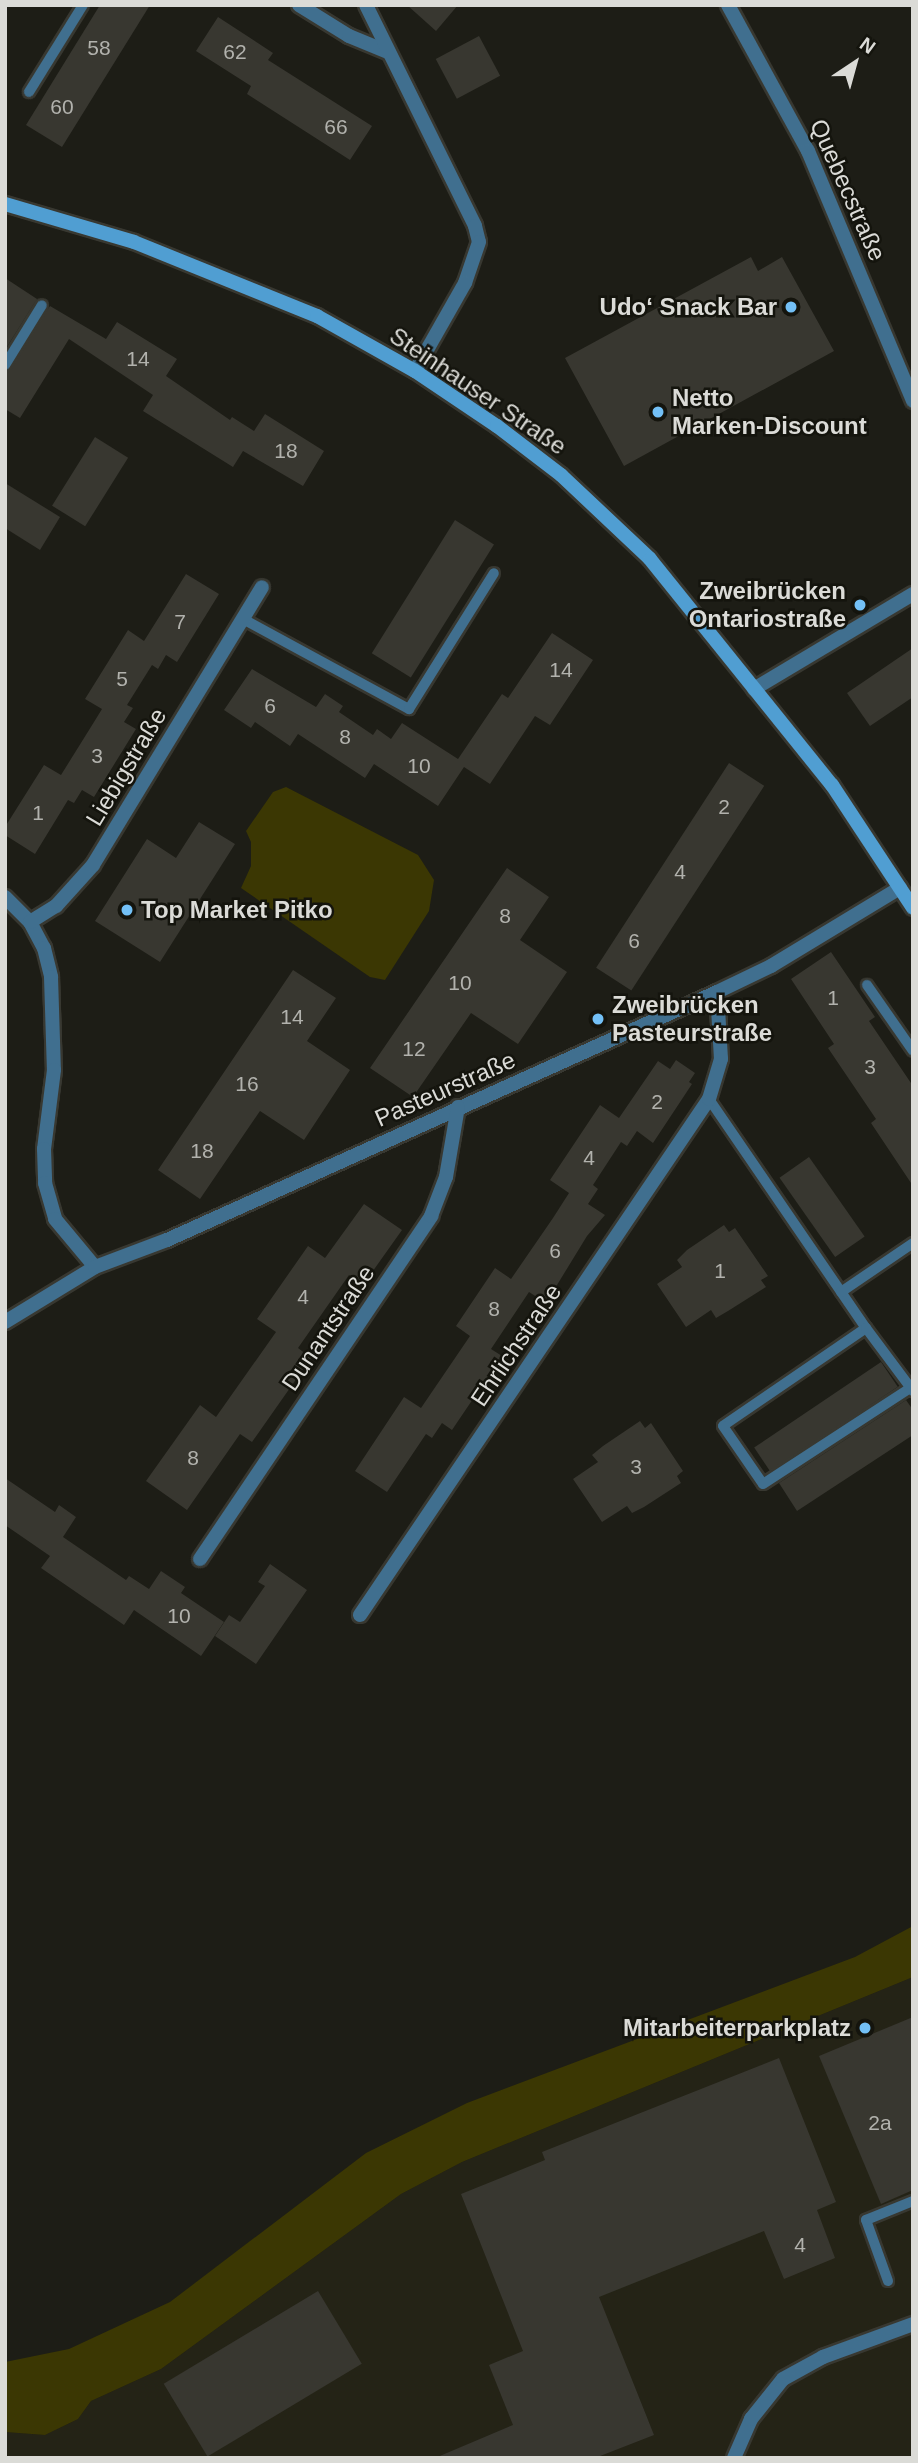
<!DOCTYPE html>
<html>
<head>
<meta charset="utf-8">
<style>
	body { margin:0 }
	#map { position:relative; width:918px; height:2463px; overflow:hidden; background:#1d1d16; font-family:Helvetica,sans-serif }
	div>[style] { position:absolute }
	.built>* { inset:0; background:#242316 }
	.green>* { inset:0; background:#3b3703 }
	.building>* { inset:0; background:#383730; transform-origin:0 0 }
	.roads { filter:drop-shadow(2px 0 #383831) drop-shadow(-2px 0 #383831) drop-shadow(0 2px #383831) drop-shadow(0 -2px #383831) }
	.lane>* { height:10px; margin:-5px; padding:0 5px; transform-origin:5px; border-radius:5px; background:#406f8f }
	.street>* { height:14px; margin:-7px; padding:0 7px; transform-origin:7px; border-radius:7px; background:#406f8f }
	.secondary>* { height:14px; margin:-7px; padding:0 7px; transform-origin:7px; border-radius:7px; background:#509ed2 }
	.dots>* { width:19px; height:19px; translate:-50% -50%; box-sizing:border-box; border:4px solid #14140d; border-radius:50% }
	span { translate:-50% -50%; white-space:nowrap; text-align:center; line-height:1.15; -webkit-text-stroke:5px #14140d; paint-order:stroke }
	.number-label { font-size:21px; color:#b2b2ad }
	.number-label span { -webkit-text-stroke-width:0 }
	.street-label { font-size:24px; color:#dbdbd7 }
	.poi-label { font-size:24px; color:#dbdbd7; font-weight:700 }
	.right { translate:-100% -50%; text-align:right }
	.left { translate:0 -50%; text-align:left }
	.frame { position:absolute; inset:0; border:7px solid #dbdbd7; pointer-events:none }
	.north { position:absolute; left:820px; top:28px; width:70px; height:70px; -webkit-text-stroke:5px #14140d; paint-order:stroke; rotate:36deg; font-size:19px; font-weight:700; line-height:28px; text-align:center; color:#dbdbd7 }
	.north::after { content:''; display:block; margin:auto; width:24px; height:32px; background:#dbdbd7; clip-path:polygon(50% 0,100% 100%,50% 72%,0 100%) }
</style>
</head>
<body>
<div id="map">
	<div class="built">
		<i style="clip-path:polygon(913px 1977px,913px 2458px,5px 2458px,5px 2432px,45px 2435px,78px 2419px,91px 2401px,161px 2369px,401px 2194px,462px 2162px)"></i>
	</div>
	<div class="green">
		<i style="clip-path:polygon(286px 787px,418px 855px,434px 880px,429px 911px,385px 980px,370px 977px,241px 888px,251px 866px,251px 842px,246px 831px,273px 792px)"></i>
		<i style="clip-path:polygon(913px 1926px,913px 1977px,462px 2162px,401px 2194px,161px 2369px,91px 2401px,78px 2419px,45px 2435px,5px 2432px,5px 2362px,69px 2349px,170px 2302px,366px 2153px,467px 2103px,855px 1957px)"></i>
	</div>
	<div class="building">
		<i style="clip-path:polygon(100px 5px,150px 5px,62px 147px,26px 125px)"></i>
		<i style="clip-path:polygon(407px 5px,458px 5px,436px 31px)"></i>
		<i style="clip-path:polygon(218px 17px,273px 53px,268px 60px,372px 126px,350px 160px,247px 94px,251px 86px,196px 51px)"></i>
		<i style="left:479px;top:36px;width:45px;height:49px;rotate:62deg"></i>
		<i style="clip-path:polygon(751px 257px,758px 271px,782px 257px,834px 351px,624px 466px,565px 358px)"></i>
		<i style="clip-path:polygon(5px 278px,37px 299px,5px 350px)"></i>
		<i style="clip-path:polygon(50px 306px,106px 339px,117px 322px,177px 359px,166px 376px,230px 420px,232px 417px,254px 431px,265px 414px,324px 451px,303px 486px,243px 451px,233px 467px,143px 411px,153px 395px,69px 339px,20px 418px,5px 409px,5px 373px)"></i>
		<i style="left:95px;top:437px;width:39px;height:81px;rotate:32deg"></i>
		<i style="clip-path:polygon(5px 483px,60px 517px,40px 550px,5px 528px)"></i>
		<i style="left:455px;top:520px;width:46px;height:157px;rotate:32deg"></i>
		<i style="clip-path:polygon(186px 574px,219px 594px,177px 662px,166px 655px,158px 669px,152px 665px,127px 705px,133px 708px,124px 722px,136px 729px,94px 797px,82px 790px,74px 803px,68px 800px,35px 854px,5px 835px,5px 827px,44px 765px,61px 775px,94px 722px,102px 709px,85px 699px,128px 630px,144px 641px)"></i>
		<i style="clip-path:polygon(552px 633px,593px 660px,550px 725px,535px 716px,490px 784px,464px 767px,438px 806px,374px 764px,365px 778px,298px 734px,290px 746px,255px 722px,251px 728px,224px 710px,252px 669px,316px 707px,325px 694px,343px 706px,339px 712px,373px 735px,377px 729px,391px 739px,402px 723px,458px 759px,502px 694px,508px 698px)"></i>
		<i style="clip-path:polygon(913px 648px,913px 697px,870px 726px,847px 693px)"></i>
		<i style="left:729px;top:763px;width:42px;height:244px;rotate:33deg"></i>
		<i style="clip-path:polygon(199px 822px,235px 844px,160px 962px,95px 921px,147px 839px,176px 858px)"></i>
		<i style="clip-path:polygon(507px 868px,549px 897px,520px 940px,567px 972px,518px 1044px,471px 1013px,413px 1097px,370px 1068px)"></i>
		<i style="clip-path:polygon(831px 952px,875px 1017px,869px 1021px,913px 1086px,913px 1186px,871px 1123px,876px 1119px,828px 1048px,834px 1044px,791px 979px)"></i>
		<i style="clip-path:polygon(293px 970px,336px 998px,307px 1041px,350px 1070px,304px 1140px,260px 1111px,200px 1199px,158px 1170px)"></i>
		<i style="clip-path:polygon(676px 1060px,695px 1073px,689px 1082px,692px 1084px,653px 1143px,637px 1131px,627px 1146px,621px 1142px,593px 1185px,598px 1189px,588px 1204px,605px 1215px,587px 1236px,546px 1303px,529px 1292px,491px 1349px,502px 1356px,452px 1430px,442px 1423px,432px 1438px,426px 1434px,387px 1492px,355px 1471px,404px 1397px,421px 1408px,470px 1336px,456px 1326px,495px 1268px,511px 1279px,553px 1218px,569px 1193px,550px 1180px,600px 1105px,619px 1118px,658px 1061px,670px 1069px)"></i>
		<i style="left:809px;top:1157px;width:97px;height:36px;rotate:55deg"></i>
		<i style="clip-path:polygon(364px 1204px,402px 1230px,363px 1285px,349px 1275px,298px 1348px,311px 1358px,252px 1442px,240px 1434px,187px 1510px,146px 1481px,200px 1405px,216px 1417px,276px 1332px,257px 1319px,308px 1246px,325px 1258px)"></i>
		<i style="clip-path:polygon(724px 1225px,729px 1232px,735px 1228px,768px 1276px,761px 1280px,766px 1287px,728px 1311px,716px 1318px,711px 1310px,686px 1327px,657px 1284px,682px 1267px,677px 1260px,687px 1250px)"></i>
		<i style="left:881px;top:1362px;width:30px;height:153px;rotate:56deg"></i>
		<i style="clip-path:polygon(906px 1400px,913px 1410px,913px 1435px,797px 1511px,779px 1483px)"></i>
		<i style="clip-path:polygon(640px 1421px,645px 1428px,651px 1423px,683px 1471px,677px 1476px,681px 1483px,644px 1507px,632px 1513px,627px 1506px,602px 1522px,573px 1479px,598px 1462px,592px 1455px,603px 1446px)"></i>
		<i style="clip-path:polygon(5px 1478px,55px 1512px,59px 1505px,76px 1517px,63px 1537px,126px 1580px,129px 1576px,149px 1589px,161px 1571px,185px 1587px,181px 1593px,224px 1622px,201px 1656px,134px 1610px,124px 1625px,41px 1568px,50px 1556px,5px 1525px)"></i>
		<i style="clip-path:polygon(270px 1564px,307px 1590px,256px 1664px,215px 1636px,229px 1615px,240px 1622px,265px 1586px,258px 1582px)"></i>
		<i style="clip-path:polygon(913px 2017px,913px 2190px,881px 2204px,819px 2056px)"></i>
		<i style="clip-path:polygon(779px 2058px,836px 2202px,817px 2210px,835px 2258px,784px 2279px,764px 2231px,599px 2297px,654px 2435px,595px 2458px,435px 2458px,513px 2425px,489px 2365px,523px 2351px,461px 2194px,545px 2160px,542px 2152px)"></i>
		<i style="left:318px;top:2291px;width:85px;height:180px;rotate:59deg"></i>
	</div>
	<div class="roads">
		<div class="lane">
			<i style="left:29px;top:92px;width:102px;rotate:-58.2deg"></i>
			<i style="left:5px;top:365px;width:70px;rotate:-58.3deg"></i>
			<i style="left:243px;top:619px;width:189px;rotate:28.5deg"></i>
			<i style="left:409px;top:709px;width:160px;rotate:-58deg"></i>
			<i style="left:867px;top:985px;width:80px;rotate:55.1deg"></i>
			<i style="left:709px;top:1099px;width:278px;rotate:55.6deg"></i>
			<i style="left:866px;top:1328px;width:173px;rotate:145.6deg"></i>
			<i style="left:723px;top:1426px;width:70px;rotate:55.4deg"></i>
			<i style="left:763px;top:1484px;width:176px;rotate:-33.1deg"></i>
			<i style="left:841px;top:1292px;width:87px;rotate:-34.2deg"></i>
			<i style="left:866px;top:1328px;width:79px;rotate:53.3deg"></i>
			<i style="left:888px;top:2281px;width:65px;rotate:-109.8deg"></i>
			<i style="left:866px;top:2220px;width:51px;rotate:-22deg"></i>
		</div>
		<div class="street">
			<i style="left:299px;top:5px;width:59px;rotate:31.8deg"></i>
			<i style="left:349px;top:36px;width:42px;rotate:22.3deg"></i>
			<i style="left:366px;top:5px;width:246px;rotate:63.7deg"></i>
			<i style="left:475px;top:226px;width:16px;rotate:76deg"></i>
			<i style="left:479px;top:242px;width:43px;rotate:108.9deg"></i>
			<i style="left:465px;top:283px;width:101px;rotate:119.6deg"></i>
			<i style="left:728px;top:5px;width:166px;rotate:61.3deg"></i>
			<i style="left:808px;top:151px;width:271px;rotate:67.2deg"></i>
			<i style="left:754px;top:689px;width:185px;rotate:-30.9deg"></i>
			<i style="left:5px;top:897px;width:35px;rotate:45deg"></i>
			<i style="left:30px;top:922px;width:30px;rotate:62deg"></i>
			<i style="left:44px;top:948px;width:30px;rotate:76deg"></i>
			<i style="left:51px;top:977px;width:93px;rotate:88.2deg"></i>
			<i style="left:54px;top:1070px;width:80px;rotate:97.2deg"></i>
			<i style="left:44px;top:1149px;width:34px;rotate:88deg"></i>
			<i style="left:45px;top:1183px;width:37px;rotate:74deg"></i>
			<i style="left:55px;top:1219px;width:62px;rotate:50.2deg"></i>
			<i style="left:30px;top:922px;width:31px;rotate:-32deg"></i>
			<i style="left:56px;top:906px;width:55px;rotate:-47.9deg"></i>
			<i style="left:93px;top:865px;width:325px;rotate:-58.7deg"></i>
			<i style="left:5px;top:1322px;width:105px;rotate:-31.4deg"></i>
			<i style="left:95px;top:1267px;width:77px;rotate:-20.6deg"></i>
			<i style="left:167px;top:1240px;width:603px;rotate:-24.27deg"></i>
			<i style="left:717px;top:992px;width:60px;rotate:-25.7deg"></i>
			<i style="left:771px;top:966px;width:151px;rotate:-31.2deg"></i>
			<i style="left:200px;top:1559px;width:414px;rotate:-56deg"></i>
			<i style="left:431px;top:1216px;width:42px;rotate:-69deg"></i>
			<i style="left:446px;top:1177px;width:71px;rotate:-80.3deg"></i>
			<i style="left:360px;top:1615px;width:623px;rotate:-55.93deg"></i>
			<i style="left:709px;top:1099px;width:42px;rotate:-73.3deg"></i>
			<i style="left:721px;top:1059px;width:67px;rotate:-93.4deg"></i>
			<i style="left:734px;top:2458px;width:43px;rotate:-66.4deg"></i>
			<i style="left:751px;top:2419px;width:51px;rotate:-51.3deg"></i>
			<i style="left:783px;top:2379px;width:46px;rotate:-28.8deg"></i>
			<i style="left:823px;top:2357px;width:96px;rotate:-20.1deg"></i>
		</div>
		<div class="secondary">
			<i style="left:5px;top:204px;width:134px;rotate:16.4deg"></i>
			<i style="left:134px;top:242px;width:197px;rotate:22deg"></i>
			<i style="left:317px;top:316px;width:112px;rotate:29.3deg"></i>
			<i style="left:415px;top:371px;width:99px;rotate:33.9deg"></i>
			<i style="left:497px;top:426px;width:81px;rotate:37.4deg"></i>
			<i style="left:561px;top:475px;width:122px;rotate:43.3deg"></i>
			<i style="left:650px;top:559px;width:290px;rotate:51.2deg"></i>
			<i style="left:832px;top:785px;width:147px;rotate:56.6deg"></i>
		</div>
	</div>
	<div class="dots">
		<i style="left:791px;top:307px;background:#73c0f6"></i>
		<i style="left:658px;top:412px;background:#73c0f6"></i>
		<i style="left:860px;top:605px;background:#73c0f6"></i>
		<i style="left:127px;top:910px;background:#73c0f6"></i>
		<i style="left:598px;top:1019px;background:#73c0f6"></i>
		<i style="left:865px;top:2028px;background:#73c0f6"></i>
	</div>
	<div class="number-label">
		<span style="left:99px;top:48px">58</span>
		<span style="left:235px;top:52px">62</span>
		<span style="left:62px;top:107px">60</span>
		<span style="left:336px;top:127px">66</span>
		<span style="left:138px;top:359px">14</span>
		<span style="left:286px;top:451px">18</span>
		<span style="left:180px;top:622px">7</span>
		<span style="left:561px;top:670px">14</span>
		<span style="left:122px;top:679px">5</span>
		<span style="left:270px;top:706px">6</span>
		<span style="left:345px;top:737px">8</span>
		<span style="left:97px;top:756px">3</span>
		<span style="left:419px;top:766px">10</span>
		<span style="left:724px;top:807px">2</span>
		<span style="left:38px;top:813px">1</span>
		<span style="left:680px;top:872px">4</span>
		<span style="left:505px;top:916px">8</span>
		<span style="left:634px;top:941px">6</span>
		<span style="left:460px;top:983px">10</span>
		<span style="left:833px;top:998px">1</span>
		<span style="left:292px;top:1017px">14</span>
		<span style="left:414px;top:1049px">12</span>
		<span style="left:870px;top:1067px">3</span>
		<span style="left:247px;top:1084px">16</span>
		<span style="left:657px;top:1102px">2</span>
		<span style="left:202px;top:1151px">18</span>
		<span style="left:589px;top:1158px">4</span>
		<span style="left:555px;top:1251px">6</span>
		<span style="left:720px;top:1271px">1</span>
		<span style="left:303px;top:1297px">4</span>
		<span style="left:494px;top:1309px">8</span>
		<span style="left:193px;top:1458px">8</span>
		<span style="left:636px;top:1467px">3</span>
		<span style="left:179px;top:1616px">10</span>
		<span style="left:880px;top:2123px">2a</span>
		<span style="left:800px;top:2245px">4</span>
	</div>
	<div class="street-label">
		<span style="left:848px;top:190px;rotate:66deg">Quebecstraße</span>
		<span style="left:478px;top:391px;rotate:34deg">Steinhauser Straße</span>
		<span style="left:126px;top:767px;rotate:-59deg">Liebigstraße</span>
		<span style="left:445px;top:1089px;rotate:-24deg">Pasteurstraße</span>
		<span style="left:328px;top:1328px;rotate:-56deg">Dunantstraße</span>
		<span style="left:516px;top:1345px;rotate:-56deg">Ehrlichstraße</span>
	</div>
	<div class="poi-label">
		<span class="right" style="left:777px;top:307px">Udo‘ Snack Bar</span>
		<span class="left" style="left:672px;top:412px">Netto<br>Marken-Discount</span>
		<span class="right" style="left:846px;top:605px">Zweibrücken<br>Ontariostraße</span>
		<span class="left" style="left:141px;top:910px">Top Market Pitko</span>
		<span class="left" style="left:612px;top:1019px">Zweibrücken<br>Pasteurstraße</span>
		<span class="right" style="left:851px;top:2028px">Mitarbeiterparkplatz</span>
	</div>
	<div class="frame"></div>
	<div class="north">N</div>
</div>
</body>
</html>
